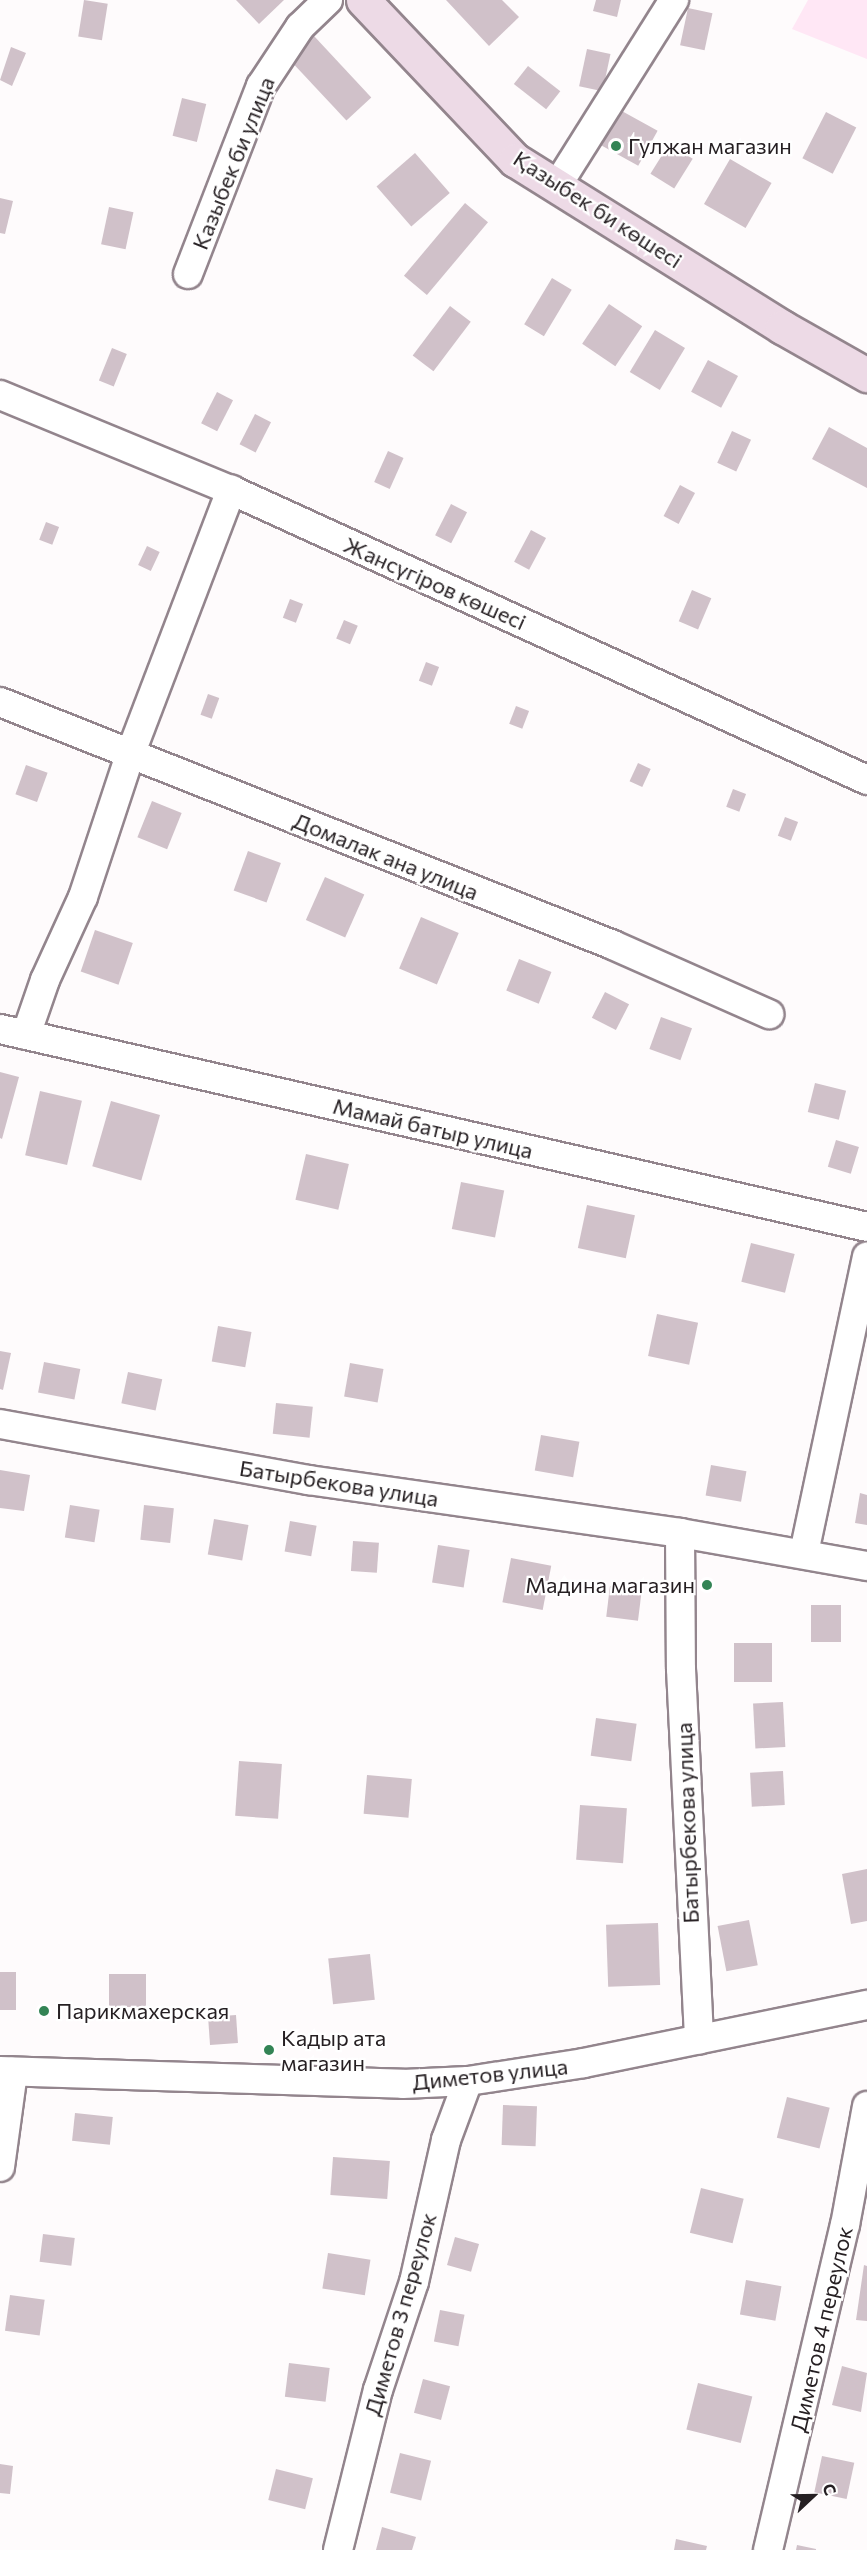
<!DOCTYPE html>
<html>
<head>
<meta charset="utf-8">
<style>
	body { margin:0 }
	#map { position:relative; width:867px; height:2550px; overflow:hidden; background:#fefbfc; font-family:Commissioner,sans-serif }
	div>[style] { position:absolute }
	.built>* { inset:0; background:#ffe7f5 }
	.building>* { inset:0; background:#d0c1c9; transform-origin:0 0 }
	.roads { filter:drop-shadow(2px 0 #93858d) drop-shadow(-2px 0 #93858d) drop-shadow(0 2px #93858d) drop-shadow(0 -2px #93858d) }
	.minor>* { height:28px; margin:-14px; padding:0 14px; transform-origin:14px; border-radius:14px; background:#fff }
	.secondary>* { height:33px; margin:-16.5px; padding:0 16.5px; transform-origin:16.5px; border-radius:16.5px; background:#eddae6 }
	.dots>* { width:16px; height:16px; translate:-50% -50%; box-sizing:border-box; border:3px solid #fff; border-radius:50% }
	span { translate:-50% -50%; white-space:nowrap; text-align:center; line-height:1.15; -webkit-text-stroke:4.5px #fff; paint-order:stroke }
	.poi-label { font-size:22px; color:#251f22 }
	.left { translate:0 -50%; text-align:left }
	.right { translate:-100% -50%; text-align:right }
	.street-label { font-size:22px; color:#251f22 }
	.north { position:absolute; left:783px; top:2466px; width:60px; height:60px; -webkit-text-stroke:4px #fff; paint-order:stroke; rotate:68deg; font-size:16px; font-weight:700; line-height:24px; text-align:center; color:#251f22 }
	.north::after { content:''; display:block; margin:auto; width:21px; height:27px; background:#251f22; clip-path:polygon(50% 0,100% 100%,50% 72%,0 100%) }
</style>
</head>
<body>
<div id="map">
	<div class="built">
		<i style="clip-path:polygon(808px 0,867px 0,867px 59px,792px 29px)"></i>
	</div>
	<div class="building">
		<i style="left:84px;top:0;width:24px;height:37px;rotate:9deg"></i>
		<i style="clip-path:polygon(236px 0,284px 0,259px 24px)"></i>
		<i style="clip-path:polygon(446px 0,502px 0,519px 17px,489px 46px)"></i>
		<i style="clip-path:polygon(596px 0,621px 0,617px 17px,593px 11px)"></i>
		<i style="left:688px;top:8px;width:25px;height:38px;rotate:12deg"></i>
		<i style="left:314px;top:36px;width:84px;height:34px;rotate:47deg"></i>
		<i style="clip-path:polygon(11px 47px,26px 53px,12px 86px,0 80px)"></i>
		<i style="left:587px;top:49px;width:24px;height:38px;rotate:12deg"></i>
		<i style="left:528px;top:66px;width:41px;height:23px;rotate:38deg"></i>
		<i style="left:182px;top:98px;width:25px;height:39px;rotate:14deg"></i>
		<i style="left:620px;top:110px;width:43px;height:40px;rotate:29deg"></i>
		<i style="left:826px;top:112px;width:34px;height:52px;rotate:27deg"></i>
		<i style="left:669px;top:144px;width:28px;height:35px;rotate:32deg"></i>
		<i style="left:415px;top:153px;width:53px;height:51px;rotate:49deg"></i>
		<i style="left:730px;top:159px;width:48px;height:52px;rotate:30deg"></i>
		<i style="clip-path:polygon(0 198px,13px 201px,5px 234px,0 233px)"></i>
		<i style="left:465px;top:203px;width:30px;height:95px;rotate:40deg"></i>
		<i style="left:109px;top:207px;width:25px;height:38px;rotate:12deg"></i>
		<i style="left:552px;top:278px;width:23px;height:54px;rotate:31deg"></i>
		<i style="left:609px;top:304px;width:40px;height:48px;rotate:34deg"></i>
		<i style="left:450px;top:306px;width:26px;height:62px;rotate:37deg"></i>
		<i style="left:655px;top:330px;width:35px;height:49px;rotate:31deg"></i>
		<i style="left:112px;top:348px;width:16px;height:35px;rotate:22deg"></i>
		<i style="left:708px;top:360px;width:34px;height:36px;rotate:28deg"></i>
		<i style="left:217px;top:392px;width:18px;height:35px;rotate:27deg"></i>
		<i style="left:255px;top:414px;width:18px;height:34px;rotate:27deg"></i>
		<i style="clip-path:polygon(829px 427px,867px 448px,867px 488px,812px 459px)"></i>
		<i style="left:732px;top:431px;width:21px;height:35px;rotate:25deg"></i>
		<i style="left:388px;top:451px;width:17px;height:34px;rotate:24deg"></i>
		<i style="left:680px;top:485px;width:17px;height:35px;rotate:28deg"></i>
		<i style="left:451px;top:504px;width:18px;height:35px;rotate:27deg"></i>
		<i style="left:46px;top:522px;width:14px;height:19px;rotate:21deg"></i>
		<i style="left:531px;top:530px;width:17px;height:36px;rotate:28deg"></i>
		<i style="left:147px;top:546px;width:14px;height:21px;rotate:25deg"></i>
		<i style="left:692px;top:590px;width:21px;height:34px;rotate:23deg"></i>
		<i style="left:290px;top:599px;width:14px;height:20px;rotate:21deg"></i>
		<i style="left:344px;top:620px;width:15px;height:20px;rotate:23deg"></i>
		<i style="left:426px;top:662px;width:14px;height:20px;rotate:21deg"></i>
		<i style="left:208px;top:694px;width:12px;height:22px;rotate:20deg"></i>
		<i style="left:516px;top:706px;width:14px;height:19px;rotate:21deg"></i>
		<i style="left:638px;top:763px;width:14px;height:20px;rotate:25deg"></i>
		<i style="left:26px;top:765px;width:23px;height:31px;rotate:20deg"></i>
		<i style="left:733px;top:789px;width:14px;height:19px;rotate:21deg"></i>
		<i style="left:152px;top:801px;width:32px;height:39px;rotate:22deg"></i>
		<i style="left:785px;top:817px;width:14px;height:20px;rotate:21deg"></i>
		<i style="left:248px;top:851px;width:35px;height:42px;rotate:20deg"></i>
		<i style="left:325px;top:877px;width:43px;height:47px;rotate:24deg"></i>
		<i style="left:421px;top:917px;width:41px;height:56px;rotate:23deg"></i>
		<i style="left:95px;top:930px;width:40px;height:44px;rotate:19deg"></i>
		<i style="left:519px;top:959px;width:35px;height:34px;rotate:22deg"></i>
		<i style="left:605px;top:992px;width:27px;height:29px;rotate:27deg"></i>
		<i style="left:661px;top:1017px;width:33px;height:34px;rotate:20deg"></i>
		<i style="clip-path:polygon(0 1072px,19px 1077px,2px 1139px,0 1138px)"></i>
		<i style="left:815px;top:1083px;width:32px;height:30px;rotate:14deg"></i>
		<i style="left:40px;top:1091px;width:43px;height:66px;rotate:13deg"></i>
		<i style="left:111px;top:1101px;width:51px;height:68px;rotate:16deg"></i>
		<i style="left:836px;top:1140px;width:24px;height:28px;rotate:17deg"></i>
		<i style="left:306px;top:1154px;width:44px;height:47px;rotate:13deg"></i>
		<i style="left:461px;top:1182px;width:44px;height:48px;rotate:11deg"></i>
		<i style="left:587px;top:1205px;width:49px;height:44px;rotate:12deg"></i>
		<i style="left:751px;top:1243px;width:45px;height:40px;rotate:14deg"></i>
		<i style="left:657px;top:1314px;width:42px;height:43px;rotate:12deg"></i>
		<i style="left:218px;top:1326px;width:34px;height:36px;rotate:10deg"></i>
		<i style="clip-path:polygon(0 1351px,11px 1353px,3px 1390px,0 1389px)"></i>
		<i style="left:44px;top:1362px;width:37px;height:31px;rotate:11deg"></i>
		<i style="left:350px;top:1363px;width:34px;height:34px;rotate:10deg"></i>
		<i style="left:128px;top:1372px;width:35px;height:32px;rotate:12deg"></i>
		<i style="left:276px;top:1403px;width:37px;height:31px;rotate:6deg"></i>
		<i style="left:541px;top:1435px;width:39px;height:36px;rotate:10deg"></i>
		<i style="left:711px;top:1465px;width:36px;height:31px;rotate:10deg"></i>
		<i style="clip-path:polygon(0 1470px,30px 1475px,24px 1511px,0 1508px)"></i>
		<i style="clip-path:polygon(860px 1493px,867px 1495px,867px 1525px,855px 1523px)"></i>
		<i style="left:70px;top:1505px;width:30px;height:33px;rotate:9deg"></i>
		<i style="left:144px;top:1505px;width:30px;height:35px;rotate:6deg"></i>
		<i style="left:214px;top:1519px;width:35px;height:36px;rotate:10deg"></i>
		<i style="left:290px;top:1521px;width:27px;height:31px;rotate:10deg"></i>
		<i style="left:353px;top:1541px;width:26px;height:30px;rotate:4deg"></i>
		<i style="left:438px;top:1545px;width:32px;height:38px;rotate:9deg"></i>
		<i style="left:511px;top:1558px;width:41px;height:45px;rotate:11deg"></i>
		<i style="left:610px;top:1586px;width:32px;height:31px;rotate:7deg"></i>
		<i style="left:811px;top:1605px;width:30px;height:37px"></i>
		<i style="left:734px;top:1643px;width:38px;height:39px"></i>
		<i style="left:783px;top:1702px;width:45px;height:30px;rotate:87deg"></i>
		<i style="left:596px;top:1718px;width:41px;height:38px;rotate:8deg"></i>
		<i style="left:239px;top:1761px;width:43px;height:55px;rotate:4deg"></i>
		<i style="left:783px;top:1771px;width:34px;height:33px;rotate:87deg"></i>
		<i style="left:367px;top:1775px;width:45px;height:39px;rotate:5deg"></i>
		<i style="left:580px;top:1805px;width:47px;height:55px;rotate:4deg"></i>
		<i style="clip-path:polygon(867px 1869px,867px 1921px,851px 1924px,842px 1874px)"></i>
		<i style="left:749px;top:1920px;width:46px;height:32px;rotate:79deg"></i>
		<i style="left:658px;top:1923px;width:62px;height:52px;rotate:88deg"></i>
		<i style="left:370px;top:1954px;width:46px;height:42px;rotate:84deg"></i>
		<i style="left:0;top:1972px;width:16px;height:38px"></i>
		<i style="left:109px;top:1974px;width:37px;height:33px"></i>
		<i style="left:236px;top:2015px;width:28px;height:28px;rotate:86deg"></i>
		<i style="left:787px;top:2097px;width:44px;height:42px;rotate:14deg"></i>
		<i style="left:503px;top:2105px;width:34px;height:40px;rotate:2deg"></i>
		<i style="left:75px;top:2113px;width:38px;height:28px;rotate:6deg"></i>
		<i style="left:333px;top:2157px;width:57px;height:38px;rotate:4deg"></i>
		<i style="left:701px;top:2188px;width:44px;height:46px;rotate:14deg"></i>
		<i style="left:43px;top:2234px;width:32px;height:28px;rotate:7deg"></i>
		<i style="left:455px;top:2237px;width:25px;height:29px;rotate:16deg"></i>
		<i style="left:328px;top:2253px;width:43px;height:36px;rotate:9deg"></i>
		<i style="clip-path:polygon(864px 2265px,867px 2266px,867px 2321px,856px 2320px)"></i>
		<i style="left:746px;top:2280px;width:36px;height:35px;rotate:10deg"></i>
		<i style="left:10px;top:2295px;width:35px;height:36px;rotate:8deg"></i>
		<i style="left:440px;top:2310px;width:25px;height:32px;rotate:11deg"></i>
		<i style="left:289px;top:2363px;width:41px;height:34px;rotate:7deg"></i>
		<i style="clip-path:polygon(842px 2366px,867px 2373px,861px 2412px,832px 2405px)"></i>
		<i style="left:423px;top:2379px;width:28px;height:35px;rotate:15deg"></i>
		<i style="left:698px;top:2383px;width:56px;height:48px;rotate:14deg"></i>
		<i style="left:400px;top:2453px;width:32px;height:41px;rotate:14deg"></i>
		<i style="left:822px;top:2456px;width:33px;height:37px;rotate:12deg"></i>
		<i style="clip-path:polygon(0 2464px,13px 2466px,10px 2494px,0 2493px)"></i>
		<i style="left:276px;top:2469px;width:38px;height:32px;rotate:14deg"></i>
		<i style="clip-path:polygon(382px 2527px,416px 2537px,412px 2550px,376px 2550px)"></i>
		<i style="clip-path:polygon(676px 2539px,707px 2546px,706px 2550px,674px 2550px)"></i>
		<i style="clip-path:polygon(797px 2545px,816px 2549px,816px 2550px,796px 2550px)"></i>
	</div>
	<div class="roads">
		<div class="minor">
			<i style="left:558px;top:184px;width:218px;rotate:-57.8deg"></i>
			<i style="left:188px;top:274px;width:202px;rotate:-68.8deg"></i>
			<i style="left:261px;top:86px;width:71px;rotate:-56.5deg"></i>
			<i style="left:300px;top:27px;width:39px;rotate:-44deg"></i>
			<i style="left:0;top:395px;width:250px;rotate:22.4deg"></i>
			<i style="left:231px;top:490px;width:699px;rotate:24.51deg"></i>
			<i style="left:0;top:702px;width:659px;rotate:21.62deg"></i>
			<i style="left:613px;top:945px;width:171px;rotate:23.9deg"></i>
			<i style="left:0;top:1029px;width:889px;rotate:12.86deg"></i>
			<i style="left:26px;top:1035px;width:58px;rotate:-70.9deg"></i>
			<i style="left:45px;top:980px;width:91px;rotate:-65.4deg"></i>
			<i style="left:83px;top:897px;width:150px;rotate:-71.7deg"></i>
			<i style="left:130px;top:755px;width:284px;rotate:-69.1deg"></i>
			<i style="left:0;top:1424px;width:314px;rotate:10.3deg"></i>
			<i style="left:309px;top:1480px;width:375px;rotate:8.1deg"></i>
			<i style="left:680px;top:1533px;width:190px;rotate:10deg"></i>
			<i style="left:680px;top:1533px;width:136px;rotate:89.6deg"></i>
			<i style="left:681px;top:1669px;width:371px;rotate:87.2deg"></i>
			<i style="left:804px;top:1553px;width:303px;rotate:-78deg"></i>
			<i style="left:0;top:2071px;width:403px;rotate:1.8deg"></i>
			<i style="left:403px;top:2084px;width:65px;rotate:-2.6deg"></i>
			<i style="left:468px;top:2081px;width:117px;rotate:-8.8deg"></i>
			<i style="left:584px;top:2063px;width:289px;rotate:-11.6deg"></i>
			<i style="left:0;top:2167px;width:96px;rotate:-82.2deg"></i>
			<i style="left:338px;top:2550px;width:165px;rotate:-76deg"></i>
			<i style="left:378px;top:2390px;width:114px;rotate:-71.6deg"></i>
			<i style="left:414px;top:2282px;width:146px;rotate:-77.3deg"></i>
			<i style="left:446px;top:2140px;width:63px;rotate:-69.6deg"></i>
			<i style="left:768px;top:2550px;width:334px;rotate:-76.7deg"></i>
			<i style="left:845px;top:2225px;width:121px;rotate:-79.5deg"></i>
		</div>
		<div class="secondary">
			<i style="left:363px;top:0;width:221px;rotate:46.5deg"></i>
			<i style="left:515px;top:160px;width:315px;rotate:32deg"></i>
			<i style="left:782px;top:327px;width:98px;rotate:29.5deg"></i>
		</div>
	</div>
	<div class="dots">
		<i style="left:616px;top:146px;background:#338455"></i>
		<i style="left:707px;top:1585px;background:#338455"></i>
		<i style="left:44px;top:2011px;background:#338455"></i>
		<i style="left:269px;top:2050px;background:#338455"></i>
	</div>
	<div class="poi-label">
		<span class="left" style="left:628px;top:146px">Гулжан магазин</span>
		<span class="right" style="left:695px;top:1585px">Мадина магазин</span>
		<span class="left" style="left:56px;top:2011px">Парикмахерская</span>
		<span class="left" style="left:281px;top:2050px">Кадыр ата<br>магазин</span>
	</div>
	<div class="street-label">
		<span style="left:233px;top:163px;rotate:-68deg">Казыбек би улица</span>
		<span style="left:598px;top:209px;rotate:33deg">Қазыбек би көшесі</span>
		<span style="left:435px;top:583px;rotate:24deg">Жансүгіров көшесі</span>
		<span style="left:386px;top:856px;rotate:22deg">Домалак ана улица</span>
		<span style="left:433px;top:1128px;rotate:13deg">Мамай батыр улица</span>
		<span style="left:339px;top:1483px;rotate:9deg">Батырбекова улица</span>
		<span style="left:687px;top:1823px;rotate:-92deg">Батырбекова улица</span>
		<span style="left:490px;top:2074px;rotate:-6deg">Диметов улица</span>
		<span style="left:400px;top:2314px;rotate:-74deg">Диметов 3 переулок</span>
		<span style="left:821px;top:2329px;rotate:-77deg">Диметов 4 переулок</span>
	</div>
	<div class="north">С</div>
</div>
</body>
</html>
